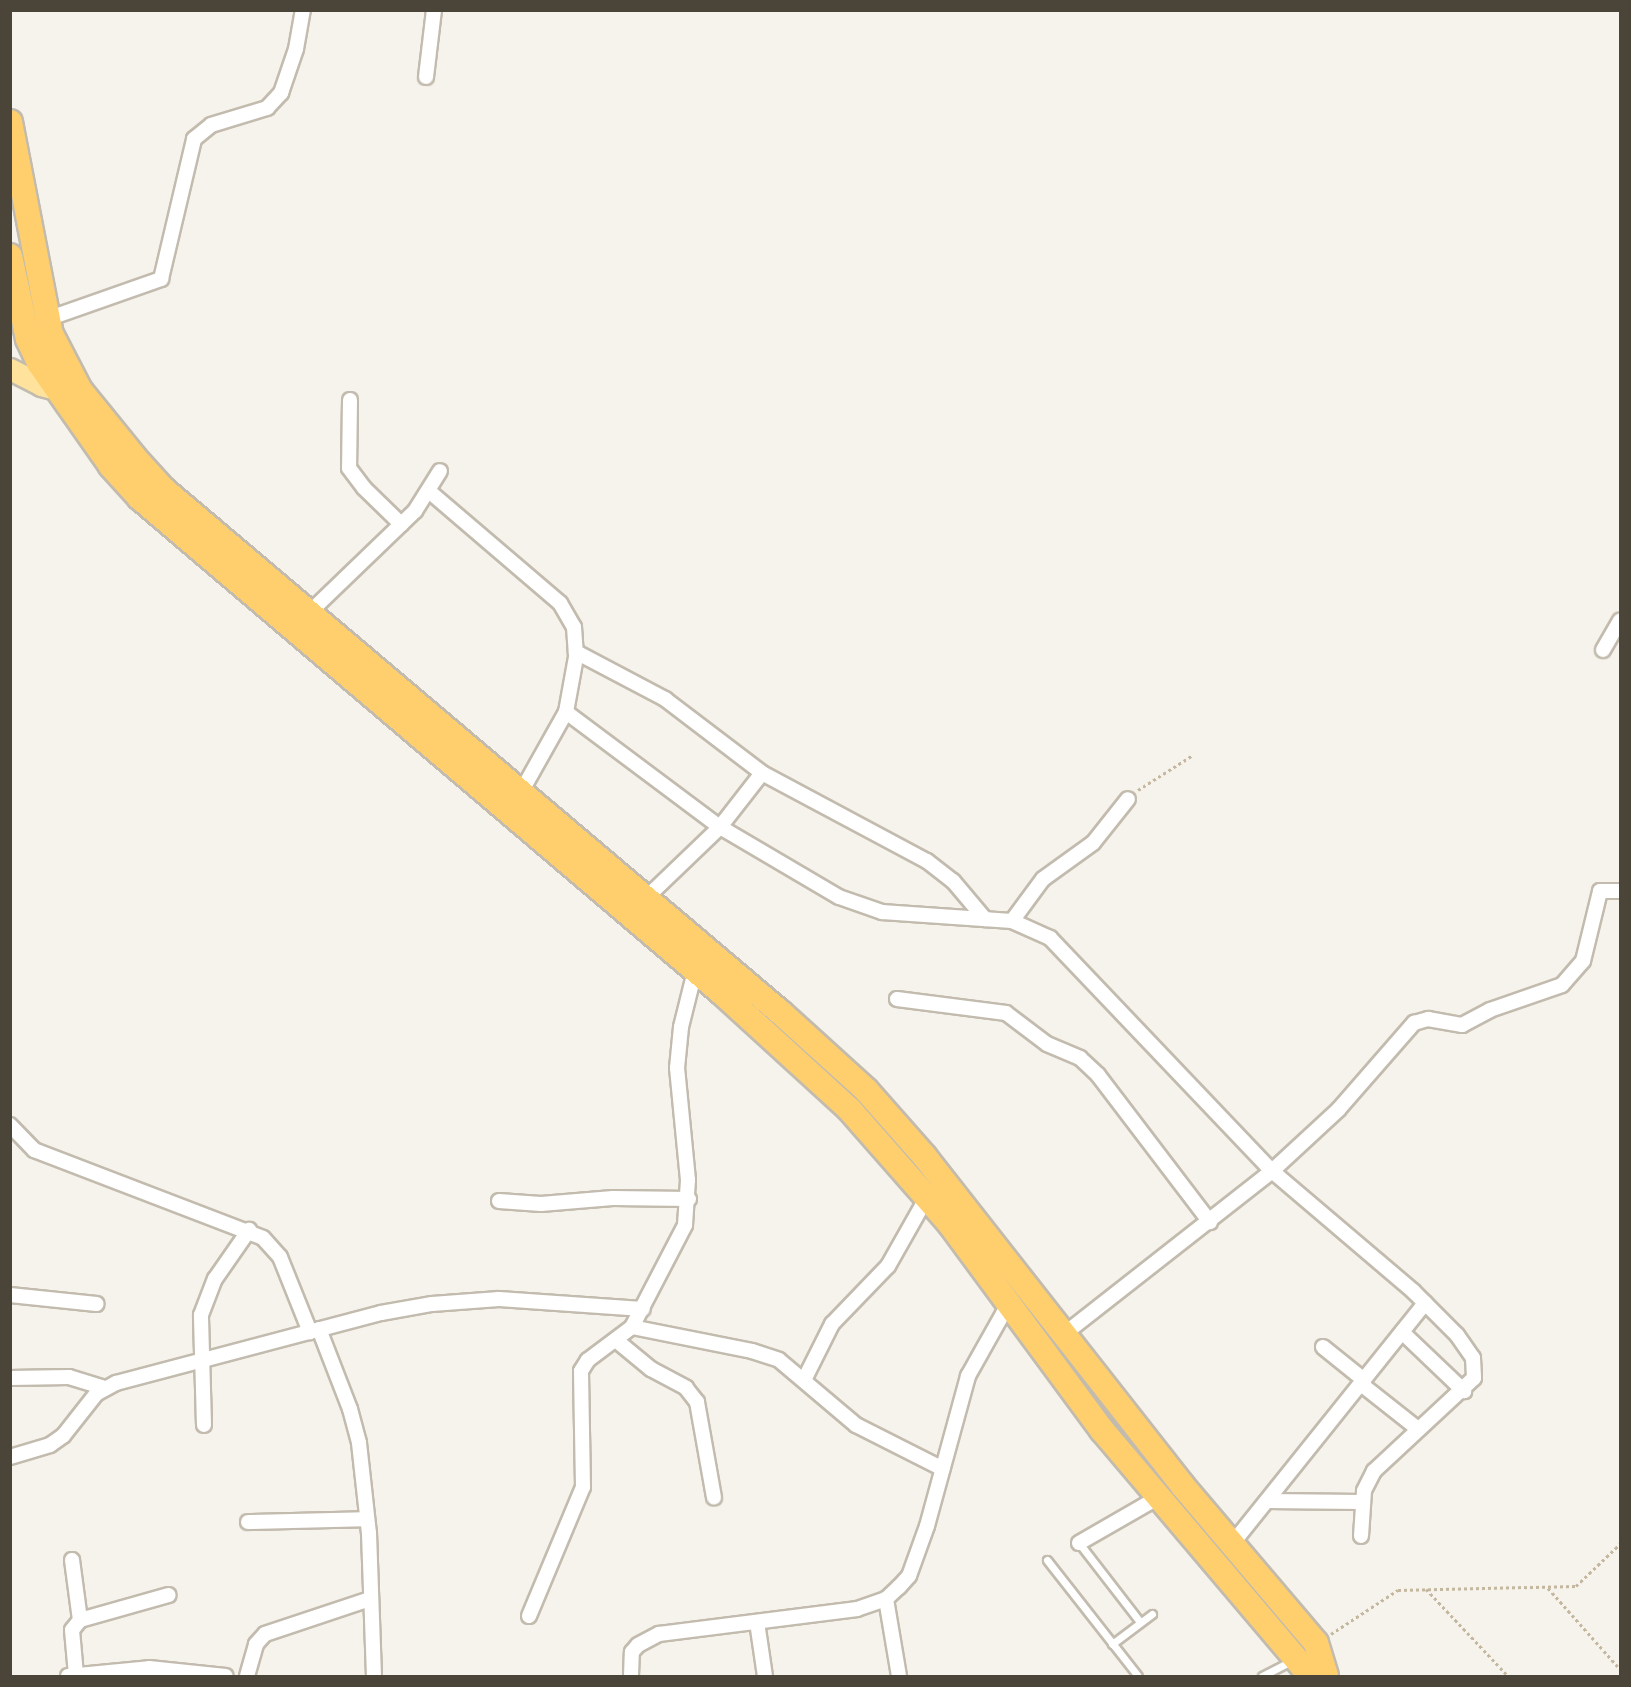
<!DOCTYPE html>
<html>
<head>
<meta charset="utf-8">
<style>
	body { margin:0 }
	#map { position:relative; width:1631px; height:1687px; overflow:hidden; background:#f6f3ec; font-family:"Source Sans 3",sans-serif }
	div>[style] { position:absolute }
	.path>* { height:3px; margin-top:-1.5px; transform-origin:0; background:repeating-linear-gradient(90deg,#c4b79f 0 3px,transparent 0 6px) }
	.roads { filter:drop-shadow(2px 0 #c2bbae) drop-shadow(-2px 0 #c2bbae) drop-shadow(0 2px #c2bbae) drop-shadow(0 -2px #c2bbae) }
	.lane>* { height:7px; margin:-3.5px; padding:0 3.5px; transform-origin:3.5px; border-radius:3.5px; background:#fff }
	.street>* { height:14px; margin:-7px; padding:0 7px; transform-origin:7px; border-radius:7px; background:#fff }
	.primary>* { height:21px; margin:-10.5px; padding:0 10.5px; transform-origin:10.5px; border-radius:10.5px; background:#ffe39c }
	.highway>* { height:24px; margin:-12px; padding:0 12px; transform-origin:12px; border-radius:12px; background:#ffcf6e }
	span { translate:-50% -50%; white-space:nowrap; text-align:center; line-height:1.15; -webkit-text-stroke:4.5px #fff; paint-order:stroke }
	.frame { position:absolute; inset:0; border:12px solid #4b4439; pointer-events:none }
</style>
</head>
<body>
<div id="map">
	<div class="path">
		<i style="left:1138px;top:790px;width:65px;rotate:-32.5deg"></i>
		<i style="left:1548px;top:1588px;width:108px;rotate:48.4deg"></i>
		<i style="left:1426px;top:1589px;width:120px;rotate:46.7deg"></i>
		<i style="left:1331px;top:1634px;width:80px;rotate:-33.3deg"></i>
		<i style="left:1398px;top:1590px;width:178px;rotate:-1.3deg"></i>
		<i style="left:1576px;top:1586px;width:61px;rotate:-43.7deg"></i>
	</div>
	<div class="roads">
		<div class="lane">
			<i style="left:1079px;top:1543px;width:100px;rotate:52.3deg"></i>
			<i style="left:1047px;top:1560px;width:147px;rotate:51.9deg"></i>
			<i style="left:1112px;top:1644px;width:50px;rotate:-36.9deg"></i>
			<i style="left:1262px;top:1676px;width:34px;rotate:-27deg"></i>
		</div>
		<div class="street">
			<i style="left:426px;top:77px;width:67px;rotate:-83.2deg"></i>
			<i style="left:47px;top:319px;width:121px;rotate:-19.3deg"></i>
			<i style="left:161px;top:279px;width:144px;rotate:-76.7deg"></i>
			<i style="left:194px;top:139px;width:22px;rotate:-39deg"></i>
			<i style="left:211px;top:125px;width:59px;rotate:-16.9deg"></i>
			<i style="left:267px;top:108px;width:21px;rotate:-47deg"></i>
			<i style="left:281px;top:93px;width:46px;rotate:-71.2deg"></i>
			<i style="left:296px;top:49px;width:40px;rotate:-80deg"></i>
			<i style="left:350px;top:400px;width:68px;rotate:90.8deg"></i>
			<i style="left:349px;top:468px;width:25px;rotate:53deg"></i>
			<i style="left:364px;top:488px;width:52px;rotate:44.2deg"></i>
			<i style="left:430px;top:492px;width:171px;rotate:40.5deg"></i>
			<i style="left:560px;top:603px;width:28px;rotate:60deg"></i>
			<i style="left:574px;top:627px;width:30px;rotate:86deg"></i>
			<i style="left:576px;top:657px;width:56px;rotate:100.3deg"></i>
			<i style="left:566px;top:712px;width:94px;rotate:119.3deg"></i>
			<i style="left:310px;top:612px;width:146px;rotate:-43.9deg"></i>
			<i style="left:415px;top:511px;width:47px;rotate:-58deg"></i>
			<i style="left:1603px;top:650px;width:34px;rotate:-60deg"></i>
			<i style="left:576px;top:652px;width:101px;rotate:27.8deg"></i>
			<i style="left:665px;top:699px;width:122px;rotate:37.3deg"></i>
			<i style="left:762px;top:773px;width:187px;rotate:28.1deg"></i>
			<i style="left:927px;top:861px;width:33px;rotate:38deg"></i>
			<i style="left:953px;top:881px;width:50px;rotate:49.9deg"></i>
			<i style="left:566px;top:712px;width:192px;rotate:36.8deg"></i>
			<i style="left:720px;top:827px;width:138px;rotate:30.5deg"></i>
			<i style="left:839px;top:897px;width:46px;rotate:19.2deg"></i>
			<i style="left:882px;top:912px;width:130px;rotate:4deg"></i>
			<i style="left:1012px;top:921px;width:42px;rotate:24.1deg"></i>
			<i style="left:1050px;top:938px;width:322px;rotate:46.4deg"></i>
			<i style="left:1272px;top:1171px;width:185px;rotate:40.4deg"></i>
			<i style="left:1413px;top:1291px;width:62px;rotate:45deg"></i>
			<i style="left:1457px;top:1335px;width:28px;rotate:55deg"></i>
			<i style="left:1473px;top:1358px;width:20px;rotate:87deg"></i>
			<i style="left:1474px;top:1378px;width:137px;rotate:137.1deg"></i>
			<i style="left:1374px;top:1471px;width:22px;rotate:117deg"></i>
			<i style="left:1364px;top:1491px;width:45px;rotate:93.8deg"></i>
			<i style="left:645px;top:899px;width:104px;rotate:-43.8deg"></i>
			<i style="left:720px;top:827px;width:68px;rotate:-52.1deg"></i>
			<i style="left:1012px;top:921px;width:52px;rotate:-53.6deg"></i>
			<i style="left:1043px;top:879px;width:62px;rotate:-35.8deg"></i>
			<i style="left:1093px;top:843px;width:56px;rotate:-51.5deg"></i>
			<i style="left:897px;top:999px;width:110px;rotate:7.3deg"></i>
			<i style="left:1006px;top:1013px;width:51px;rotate:37.1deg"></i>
			<i style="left:1047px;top:1044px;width:36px;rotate:23deg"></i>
			<i style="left:1080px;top:1058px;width:25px;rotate:43deg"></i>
			<i style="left:1098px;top:1075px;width:185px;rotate:52.7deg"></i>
			<i style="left:10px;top:1125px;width:35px;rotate:46deg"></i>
			<i style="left:34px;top:1150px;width:245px;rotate:21deg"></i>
			<i style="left:263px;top:1238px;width:25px;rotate:48deg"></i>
			<i style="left:280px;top:1257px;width:81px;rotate:68.2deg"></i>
			<i style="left:499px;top:1201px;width:42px;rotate:4.1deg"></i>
			<i style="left:541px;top:1204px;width:72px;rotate:-4.8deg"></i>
			<i style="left:613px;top:1198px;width:76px;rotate:0.8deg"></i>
			<i style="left:10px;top:1295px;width:87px;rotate:5.9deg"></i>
			<i style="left:632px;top:1327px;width:122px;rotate:11.3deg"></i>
			<i style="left:752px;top:1351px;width:28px;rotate:18deg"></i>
			<i style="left:779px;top:1360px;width:101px;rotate:40.2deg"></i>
			<i style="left:856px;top:1425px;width:97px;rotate:26.8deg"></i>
			<i style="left:319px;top:1329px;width:86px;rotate:68.8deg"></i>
			<i style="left:350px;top:1409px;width:35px;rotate:75deg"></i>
			<i style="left:359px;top:1443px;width:91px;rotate:83.7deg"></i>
			<i style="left:369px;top:1533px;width:143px;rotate:88deg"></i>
			<i style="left:1402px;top:1332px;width:86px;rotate:43.6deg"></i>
			<i style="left:1063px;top:1335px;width:266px;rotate:-38.1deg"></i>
			<i style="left:1272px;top:1171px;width:90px;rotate:-42.7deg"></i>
			<i style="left:1338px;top:1110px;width:116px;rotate:-48.9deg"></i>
			<i style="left:1414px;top:1023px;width:15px;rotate:-16deg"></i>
			<i style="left:1428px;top:1019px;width:35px;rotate:10deg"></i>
			<i style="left:1462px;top:1025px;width:32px;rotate:-28deg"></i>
			<i style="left:1490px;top:1010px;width:76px;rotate:-19.1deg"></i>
			<i style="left:1562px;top:985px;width:32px;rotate:-49deg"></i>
			<i style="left:1583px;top:961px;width:72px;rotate:-76.3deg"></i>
			<i style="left:1600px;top:891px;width:20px"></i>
			<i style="left:617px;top:1341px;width:44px;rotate:39.5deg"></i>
			<i style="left:651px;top:1369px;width:40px;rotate:28deg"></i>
			<i style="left:686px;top:1388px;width:18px;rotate:52deg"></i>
			<i style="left:697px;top:1402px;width:97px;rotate:79.9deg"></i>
			<i style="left:1323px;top:1347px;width:53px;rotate:38.8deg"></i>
			<i style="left:10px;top:1378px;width:59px;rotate:-1deg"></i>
			<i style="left:69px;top:1377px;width:38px;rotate:17deg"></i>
			<i style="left:804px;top:1380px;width:63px;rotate:-63.4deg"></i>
			<i style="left:832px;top:1324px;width:81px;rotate:-46deg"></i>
			<i style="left:888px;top:1266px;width:79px;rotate:-60.5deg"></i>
			<i style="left:1361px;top:1384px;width:73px;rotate:38.3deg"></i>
			<i style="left:204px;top:1425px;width:110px;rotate:-91.6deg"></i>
			<i style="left:201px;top:1315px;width:39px;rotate:-69deg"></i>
			<i style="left:215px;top:1279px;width:60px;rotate:-55.2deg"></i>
			<i style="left:10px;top:1457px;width:42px;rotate:-16.7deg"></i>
			<i style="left:50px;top:1445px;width:16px;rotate:-35deg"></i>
			<i style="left:63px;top:1436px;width:53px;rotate:-51.8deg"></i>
			<i style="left:96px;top:1394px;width:23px;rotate:-29deg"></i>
			<i style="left:116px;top:1383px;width:274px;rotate:-14.8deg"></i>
			<i style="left:381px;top:1313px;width:52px;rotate:-10deg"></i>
			<i style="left:432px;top:1304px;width:67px;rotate:-4.3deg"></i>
			<i style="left:499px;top:1299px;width:144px;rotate:4deg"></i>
			<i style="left:1267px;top:1501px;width:95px;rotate:0.6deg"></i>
			<i style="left:248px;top:1522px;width:119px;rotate:-1.4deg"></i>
			<i style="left:1079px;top:1543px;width:92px;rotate:-29.9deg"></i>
			<i style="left:1232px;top:1544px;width:309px;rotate:-51.3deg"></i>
			<i style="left:72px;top:1560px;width:61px;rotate:82.4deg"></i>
			<i style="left:886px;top:1599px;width:78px;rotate:80.4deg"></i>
			<i style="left:529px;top:1616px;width:140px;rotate:-67.3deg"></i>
			<i style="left:583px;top:1487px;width:116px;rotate:-91deg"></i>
			<i style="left:581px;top:1371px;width:13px;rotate:-58deg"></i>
			<i style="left:588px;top:1360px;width:55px;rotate:-36.9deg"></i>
			<i style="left:632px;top:1327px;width:115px;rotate:-62.5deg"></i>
			<i style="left:685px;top:1225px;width:45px;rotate:-86.2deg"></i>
			<i style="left:688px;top:1180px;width:113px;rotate:-95.6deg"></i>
			<i style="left:677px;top:1068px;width:41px;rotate:-84.4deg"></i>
			<i style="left:681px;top:1027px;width:58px;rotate:-76deg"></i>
			<i style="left:757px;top:1622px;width:55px;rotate:81.6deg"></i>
			<i style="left:76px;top:1675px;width:45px;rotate:-95.1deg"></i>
			<i style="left:72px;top:1630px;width:13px;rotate:-51deg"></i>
			<i style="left:80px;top:1620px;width:92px;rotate:-15.7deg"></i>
			<i style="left:68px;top:1676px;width:81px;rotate:-5.6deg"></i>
			<i style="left:149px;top:1668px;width:77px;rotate:5.9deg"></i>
			<i style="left:247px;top:1676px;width:33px;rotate:-74deg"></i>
			<i style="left:256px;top:1644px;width:13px;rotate:-48deg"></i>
			<i style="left:265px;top:1634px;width:111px;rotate:-18.4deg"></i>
			<i style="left:631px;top:1676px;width:24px;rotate:-88deg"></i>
			<i style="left:632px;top:1652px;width:9px;rotate:-49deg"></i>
			<i style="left:638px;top:1645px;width:24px;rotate:-28deg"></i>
			<i style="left:659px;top:1634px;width:200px;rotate:-7.2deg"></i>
			<i style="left:857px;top:1609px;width:31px;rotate:-19deg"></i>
			<i style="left:886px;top:1599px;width:18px;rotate:-43deg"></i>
			<i style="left:899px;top:1587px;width:15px;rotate:-48deg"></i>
			<i style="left:909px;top:1576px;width:53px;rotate:-70.2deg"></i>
			<i style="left:927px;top:1526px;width:156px;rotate:-74.7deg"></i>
			<i style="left:968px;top:1376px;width:84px;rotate:-60.7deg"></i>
		</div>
		<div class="primary">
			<i style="left:10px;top:369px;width:35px;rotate:27deg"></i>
			<i style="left:41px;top:385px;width:24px;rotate:15deg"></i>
		</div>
		<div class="highway">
			<i style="left:10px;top:122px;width:216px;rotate:79.1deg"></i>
			<i style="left:51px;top:334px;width:63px;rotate:62.6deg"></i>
			<i style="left:80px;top:390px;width:87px;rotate:51deg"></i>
			<i style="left:135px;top:458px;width:42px;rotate:47.9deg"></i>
			<i style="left:163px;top:489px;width:809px;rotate:40.29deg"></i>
			<i style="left:780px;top:1012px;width:116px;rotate:42.2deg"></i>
			<i style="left:866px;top:1090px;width:89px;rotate:48.6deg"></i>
			<i style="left:925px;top:1157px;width:417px;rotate:51.9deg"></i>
			<i style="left:1182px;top:1485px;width:207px;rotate:49.7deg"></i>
			<i style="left:1316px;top:1643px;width:34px;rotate:73deg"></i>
			<i style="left:10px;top:256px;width:85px;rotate:77.8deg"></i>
			<i style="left:28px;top:339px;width:26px;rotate:65deg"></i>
			<i style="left:39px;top:363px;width:126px;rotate:55deg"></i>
			<i style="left:111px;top:466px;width:43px;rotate:47.8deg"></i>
			<i style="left:140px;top:498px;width:764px;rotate:40.38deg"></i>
			<i style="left:722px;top:993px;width:173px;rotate:42.4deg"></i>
			<i style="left:850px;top:1110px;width:152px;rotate:48.7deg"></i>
			<i style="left:950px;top:1224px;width:256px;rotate:53.6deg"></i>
			<i style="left:1102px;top:1430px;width:311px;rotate:49.7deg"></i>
			<i style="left:1303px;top:1667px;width:19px;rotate:28deg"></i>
		</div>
	</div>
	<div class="frame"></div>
</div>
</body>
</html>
